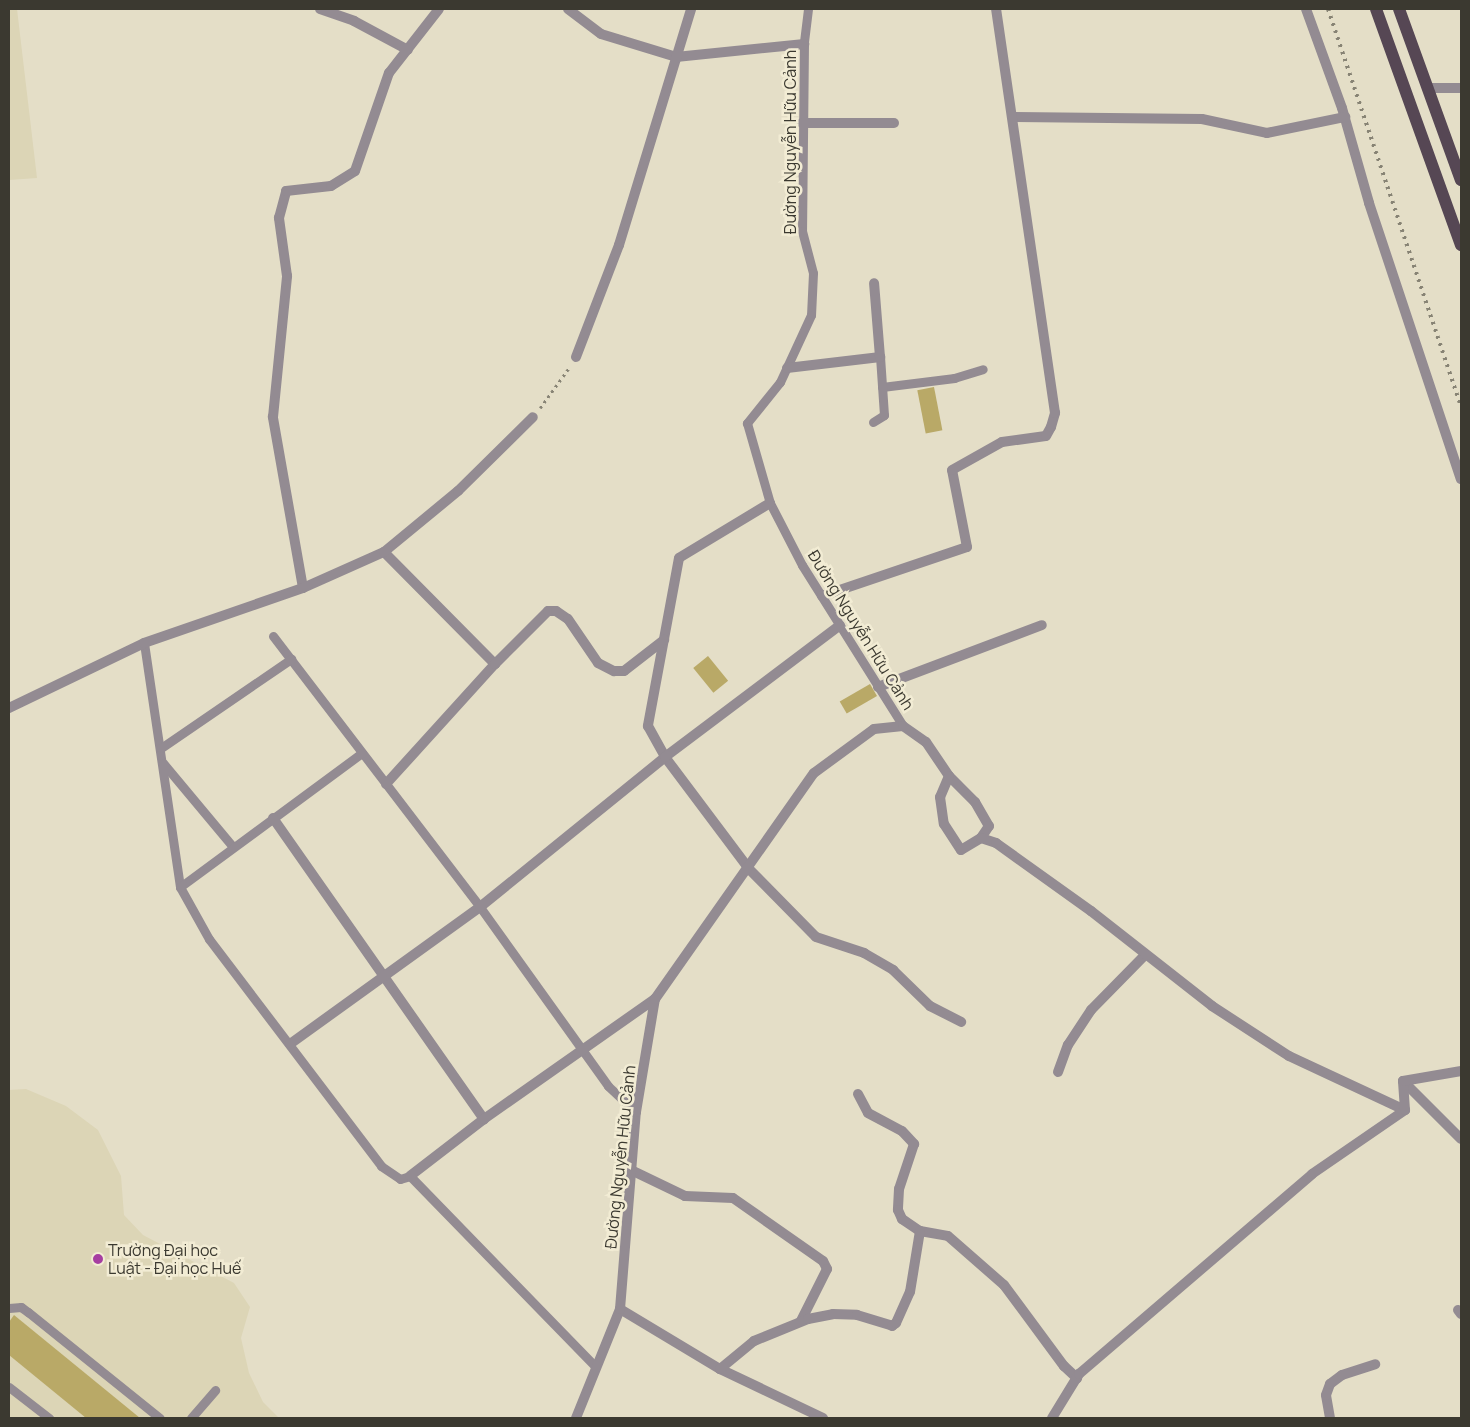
<!DOCTYPE html>
<html>
<head>
<meta charset="utf-8">
<style>
	body { margin:0 }
	#map { position:relative; width:1470px; height:1427px; overflow:hidden; background:#e4dec7; font-family:Manrope,sans-serif }
	div>[style] { position:absolute }
	.built>* { inset:0; background:#dcd5b6 }
	.building>* { inset:0; background:#b9a967; transform-origin:0 0 }
	.path>* { height:2.5px; margin-top:-1.25px; transform-origin:0; background:repeating-linear-gradient(90deg,#888475 0 2.5px,transparent 0 6.5px) }
	.lane>* { height:9px; margin:-4.5px; padding:0 4.5px; transform-origin:4.5px; border-radius:4.5px; background:#938b92 }
	.street>* { height:10px; margin:-5px; padding:0 5px; transform-origin:5px; border-radius:5px; background:#938b92 }
	.primary>* { height:12px; margin:-6px; padding:0 6px; transform-origin:6px; border-radius:6px; background:#564754 }
	.rail>* { height:4px; margin-top:-2px; transform-origin:0; background:repeating-linear-gradient(90deg,#878374 0 2.5px,transparent 0 7.5px) }
	.dots>* { width:14px; height:14px; translate:-50% -50%; box-sizing:border-box; border:2px solid #f2ecd4; border-radius:50% }
	span { translate:-50% -50%; white-space:nowrap; text-align:center; line-height:1.15; -webkit-text-stroke:5px #f2ecd4; paint-order:stroke }
	.street-label { font-size:16px; color:#3b3930 }
	.poi-label { font-size:16px; color:#3b3930 }
	.left { translate:0 -50%; text-align:left }
	.frame { position:absolute; inset:0; border:10px solid #3b3930; pointer-events:none }
</style>
</head>
<body>
<div id="map">
	<div class="built">
		<i style="clip-path:polygon(9px 9px,17px 9px,37px 178px,9px 180px)"></i>
		<i style="clip-path:polygon(26px 1089px,66px 1106px,98px 1130px,121px 1176px,124px 1215px,143px 1235px,234px 1283px,250px 1307px,241px 1338px,249px 1373px,263px 1402px,279px 1418px,9px 1418px,9px 1090px)"></i>
	</div>
	<div class="building">
		<i style="left:934px;top:387px;width:44px;height:17px;rotate:79deg"></i>
		<i style="left:708px;top:656px;width:32px;height:19px;rotate:51deg"></i>
		<i style="left:870px;top:684px;width:14px;height:35px;rotate:60deg"></i>
		<i style="clip-path:polygon(14px 1315px,140px 1418px,86px 1418px,9px 1355px,9px 1322px)"></i>
	</div>
	<div class="path">
		<i style="left:540px;top:408px;width:49px;rotate:-54.1deg"></i>
	</div>
	<div class="lane">
		<i style="left:808px;top:9px;width:35px;rotate:97deg"></i>
		<i style="left:804px;top:44px;width:187px;rotate:90.6deg"></i>
		<i style="left:802px;top:231px;width:43px;rotate:75.3deg"></i>
		<i style="left:813px;top:273px;width:42px;rotate:92.7deg"></i>
		<i style="left:811px;top:315px;width:74px;rotate:114.8deg"></i>
		<i style="left:780px;top:382px;width:53px;rotate:128.8deg"></i>
		<i style="left:747px;top:423px;width:83px;rotate:74deg"></i>
		<i style="left:770px;top:503px;width:70px;rotate:62.7deg"></i>
		<i style="left:802px;top:565px;width:190px;rotate:57.9deg"></i>
		<i style="left:882px;top:387px;width:73px;rotate:-7.1deg"></i>
		<i style="left:954px;top:378px;width:30px;rotate:-17deg"></i>
		<i style="left:873px;top:422px;width:13px;rotate:-32deg"></i>
		<i style="left:884px;top:415px;width:58px;rotate:-93.9deg"></i>
		<i style="left:273px;top:636px;width:341px;rotate:52.6deg"></i>
		<i style="left:480px;top:907px;width:220px;rotate:54.4deg"></i>
		<i style="left:608px;top:1086px;width:38px;rotate:43deg"></i>
		<i style="left:144px;top:643px;width:247px;rotate:81.6deg"></i>
		<i style="left:180px;top:887px;width:60px;rotate:60.9deg"></i>
		<i style="left:209px;top:939px;width:285px;rotate:52.8deg"></i>
		<i style="left:381px;top:1166px;width:23px;rotate:34deg"></i>
		<i style="left:400px;top:1179px;width:10px;rotate:-17deg"></i>
		<i style="left:410px;top:1176px;width:265px;rotate:45.8deg"></i>
		<i style="left:161px;top:748px;width:158px;rotate:-34.4deg"></i>
		<i style="left:163px;top:763px;width:109px;rotate:50.2deg"></i>
		<i style="left:180px;top:887px;width:226px;rotate:-36.4deg"></i>
		<i style="left:9px;top:1308px;width:12px;rotate:-5deg"></i>
		<i style="left:21px;top:1307px;width:9px;rotate:36deg"></i>
		<i style="left:28px;top:1312px;width:169px;rotate:38.8deg"></i>
		<i style="left:9px;top:1387px;width:51px;rotate:37.8deg"></i>
		<i style="left:191px;top:1418px;width:37px;rotate:-49deg"></i>
	</div>
	<div class="street">
		<i style="left:320px;top:9px;width:36px;rotate:19deg"></i>
		<i style="left:354px;top:21px;width:61px;rotate:28.2deg"></i>
		<i style="left:568px;top:9px;width:41px;rotate:37.1deg"></i>
		<i style="left:601px;top:34px;width:78px;rotate:17deg"></i>
		<i style="left:676px;top:57px;width:129px;rotate:-5.8deg"></i>
		<i style="left:1306px;top:9px;width:105px;rotate:70deg"></i>
		<i style="left:1342px;top:108px;width:99px;rotate:74.1deg"></i>
		<i style="left:1369px;top:203px;width:291px;rotate:71.6deg"></i>
		<i style="left:1428px;top:88px;width:33px"></i>
		<i style="left:1014px;top:117px;width:188px;rotate:0.6deg"></i>
		<i style="left:1202px;top:119px;width:66px;rotate:12.2deg"></i>
		<i style="left:1267px;top:133px;width:80px;rotate:-11.6deg"></i>
		<i style="left:802px;top:123px;width:92px"></i>
		<i style="left:576px;top:357px;width:120px;rotate:-69deg"></i>
		<i style="left:619px;top:245px;width:247px;rotate:-73deg"></i>
		<i style="left:787px;top:368px;width:94px;rotate:-6.7deg"></i>
		<i style="left:880px;top:357px;width:74px;rotate:-94.6deg"></i>
		<i style="left:770px;top:503px;width:106px;rotate:148.9deg"></i>
		<i style="left:679px;top:558px;width:171px;rotate:100.5deg"></i>
		<i style="left:648px;top:726px;width:35px;rotate:61deg"></i>
		<i style="left:665px;top:757px;width:140px;rotate:53.1deg"></i>
		<i style="left:749px;top:869px;width:95px;rotate:45.4deg"></i>
		<i style="left:816px;top:937px;width:51px;rotate:18.4deg"></i>
		<i style="left:864px;top:953px;width:34px;rotate:30deg"></i>
		<i style="left:893px;top:970px;width:52px;rotate:44.2deg"></i>
		<i style="left:930px;top:1006px;width:35px;rotate:27deg"></i>
		<i style="left:384px;top:552px;width:158px;rotate:45.3deg"></i>
		<i style="left:303px;top:588px;width:174px;rotate:-100deg"></i>
		<i style="left:273px;top:417px;width:142px;rotate:-84.3deg"></i>
		<i style="left:287px;top:276px;width:59px;rotate:-97.9deg"></i>
		<i style="left:279px;top:218px;width:28px;rotate:-75deg"></i>
		<i style="left:286px;top:191px;width:45px;rotate:-6.3deg"></i>
		<i style="left:331px;top:186px;width:28px;rotate:-32deg"></i>
		<i style="left:355px;top:171px;width:104px;rotate:-70.9deg"></i>
		<i style="left:389px;top:73px;width:81px;rotate:-52deg"></i>
		<i style="left:822px;top:596px;width:153px;rotate:-18.7deg"></i>
		<i style="left:967px;top:547px;width:78px;rotate:-101deg"></i>
		<i style="left:952px;top:470px;width:57px;rotate:-29.2deg"></i>
		<i style="left:1002px;top:442px;width:44px;rotate:-7.8deg"></i>
		<i style="left:1046px;top:436px;width:10px;rotate:-61deg"></i>
		<i style="left:1051px;top:427px;width:15px;rotate:-74deg"></i>
		<i style="left:1055px;top:413px;width:408px;rotate:-98.3deg"></i>
		<i style="left:878px;top:687px;width:175px;rotate:-20.7deg"></i>
		<i style="left:9px;top:708px;width:150px;rotate:-25.7deg"></i>
		<i style="left:144px;top:643px;width:168px;rotate:-19.1deg"></i>
		<i style="left:303px;top:588px;width:89px;rotate:-24deg"></i>
		<i style="left:384px;top:552px;width:96px;rotate:-39.5deg"></i>
		<i style="left:458px;top:491px;width:105px;rotate:-44.6deg"></i>
		<i style="left:949px;top:776px;width:37px;rotate:45deg"></i>
		<i style="left:975px;top:802px;width:28px;rotate:60deg"></i>
		<i style="left:989px;top:826px;width:14px;rotate:124deg"></i>
		<i style="left:386px;top:784px;width:162px;rotate:-47.8deg"></i>
		<i style="left:495px;top:664px;width:75px;rotate:-45deg"></i>
		<i style="left:548px;top:611px;width:8px"></i>
		<i style="left:556px;top:611px;width:14px;rotate:34deg"></i>
		<i style="left:568px;top:619px;width:53px;rotate:55.7deg"></i>
		<i style="left:598px;top:663px;width:18px;rotate:27deg"></i>
		<i style="left:614px;top:671px;width:10px"></i>
		<i style="left:624px;top:671px;width:51px;rotate:-37.8deg"></i>
		<i style="left:273px;top:818px;width:368px;rotate:55deg"></i>
		<i style="left:290px;top:1044px;width:234px;rotate:-35.8deg"></i>
		<i style="left:480px;top:907px;width:238px;rotate:-39deg"></i>
		<i style="left:665px;top:757px;width:219px;rotate:-37deg"></i>
		<i style="left:1058px;top:1072px;width:29px;rotate:-70deg"></i>
		<i style="left:1068px;top:1045px;width:42px;rotate:-56.7deg"></i>
		<i style="left:1091px;top:1010px;width:77px;rotate:-45.5deg"></i>
		<i style="left:1403px;top:1081px;width:82px;rotate:45deg"></i>
		<i style="left:858px;top:1094px;width:21px;rotate:62deg"></i>
		<i style="left:868px;top:1113px;width:38px;rotate:28deg"></i>
		<i style="left:902px;top:1131px;width:18px;rotate:47deg"></i>
		<i style="left:914px;top:1144px;width:47px;rotate:108.4deg"></i>
		<i style="left:899px;top:1189px;width:21px;rotate:93deg"></i>
		<i style="left:898px;top:1210px;width:10px;rotate:66deg"></i>
		<i style="left:902px;top:1219px;width:22px;rotate:34deg"></i>
		<i style="left:920px;top:1231px;width:28px;rotate:10deg"></i>
		<i style="left:948px;top:1236px;width:74px;rotate:41.2deg"></i>
		<i style="left:1004px;top:1285px;width:101px;rotate:53.5deg"></i>
		<i style="left:1064px;top:1366px;width:18px;rotate:43deg"></i>
		<i style="left:631px;top:1170px;width:60px;rotate:25.7deg"></i>
		<i style="left:685px;top:1196px;width:48px;rotate:2.4deg"></i>
		<i style="left:733px;top:1198px;width:110px;rotate:35deg"></i>
		<i style="left:823px;top:1261px;width:9px;rotate:63deg"></i>
		<i style="left:827px;top:1269px;width:58px;rotate:116.6deg"></i>
		<i style="left:410px;top:1176px;width:93px;rotate:-37.6deg"></i>
		<i style="left:484px;top:1119px;width:209px;rotate:-35.1deg"></i>
		<i style="left:620px;top:1309px;width:117px;rotate:31deg"></i>
		<i style="left:720px;top:1369px;width:114px;rotate:25.4deg"></i>
		<i style="left:1458px;top:1310px;width:5px;rotate:53deg"></i>
		<i style="left:720px;top:1369px;width:44px;rotate:-39.5deg"></i>
		<i style="left:754px;top:1341px;width:58px;rotate:-22.2deg"></i>
		<i style="left:808px;top:1319px;width:25px;rotate:-11deg"></i>
		<i style="left:833px;top:1314px;width:24px;rotate:2deg"></i>
		<i style="left:857px;top:1315px;width:37px;rotate:17deg"></i>
		<i style="left:892px;top:1326px;width:5px;rotate:-37deg"></i>
		<i style="left:896px;top:1323px;width:34px;rotate:-66deg"></i>
		<i style="left:910px;top:1292px;width:62px;rotate:-80.7deg"></i>
		<i style="left:576px;top:1418px;width:118px;rotate:-68deg"></i>
		<i style="left:620px;top:1309px;width:198px;rotate:-85.4deg"></i>
		<i style="left:636px;top:1112px;width:115px;rotate:-80.5deg"></i>
		<i style="left:655px;top:999px;width:276px;rotate:-54.9deg"></i>
		<i style="left:814px;top:773px;width:74px;rotate:-36.3deg"></i>
		<i style="left:874px;top:729px;width:29px;rotate:-6deg"></i>
		<i style="left:903px;top:726px;width:28px;rotate:35deg"></i>
		<i style="left:926px;top:742px;width:41px;rotate:55.9deg"></i>
		<i style="left:949px;top:776px;width:23px;rotate:113deg"></i>
		<i style="left:940px;top:797px;width:27px;rotate:82deg"></i>
		<i style="left:944px;top:824px;width:31px;rotate:57deg"></i>
		<i style="left:961px;top:850px;width:23px;rotate:-31deg"></i>
		<i style="left:981px;top:838px;width:16px;rotate:18deg"></i>
		<i style="left:996px;top:843px;width:117px;rotate:35.6deg"></i>
		<i style="left:1091px;top:911px;width:154px;rotate:38.1deg"></i>
		<i style="left:1212px;top:1006px;width:92px;rotate:33deg"></i>
		<i style="left:1289px;top:1056px;width:128px;rotate:25deg"></i>
		<i style="left:1052px;top:1418px;width:52px;rotate:-58.5deg"></i>
		<i style="left:1079px;top:1374px;width:307px;rotate:-40.6deg"></i>
		<i style="left:1312px;top:1174px;width:113px;rotate:-34.5deg"></i>
		<i style="left:1405px;top:1110px;width:29px;rotate:-94deg"></i>
		<i style="left:1403px;top:1081px;width:59px;rotate:-9.8deg"></i>
		<i style="left:1330px;top:1418px;width:23px;rotate:-100deg"></i>
		<i style="left:1326px;top:1395px;width:12px;rotate:-70deg"></i>
		<i style="left:1330px;top:1384px;width:15px;rotate:-37deg"></i>
		<i style="left:1342px;top:1375px;width:35px;rotate:-18deg"></i>
	</div>
	<div class="primary">
		<i style="left:1376px;top:9px;width:251px;rotate:70.2deg"></i>
		<i style="left:1399px;top:9px;width:182px;rotate:70.1deg"></i>
	</div>
	<div class="rail">
		<i style="left:1328px;top:9px;width:420px;rotate:71.5deg"></i>
	</div>
	<div class="dots">
		<i style="left:98px;top:1259px;background:#a63ea1"></i>
	</div>
	<div class="street-label">
		<span style="left:790px;top:142px;rotate:-90deg">Đường Nguyễn Hữu Cảnh</span>
		<span style="left:861px;top:630px;rotate:58deg">Đường Nguyễn Hữu Cảnh</span>
		<span style="left:620px;top:1157px;rotate:-84deg">Đường Nguyễn Hữu Cảnh</span>
	</div>
	<div class="poi-label">
		<span class="left" style="left:108px;top:1259px">Trường Đại học<br>Luật - Đại học Huế</span>
	</div>
	<div class="frame"></div>
</div>
</body>
</html>
